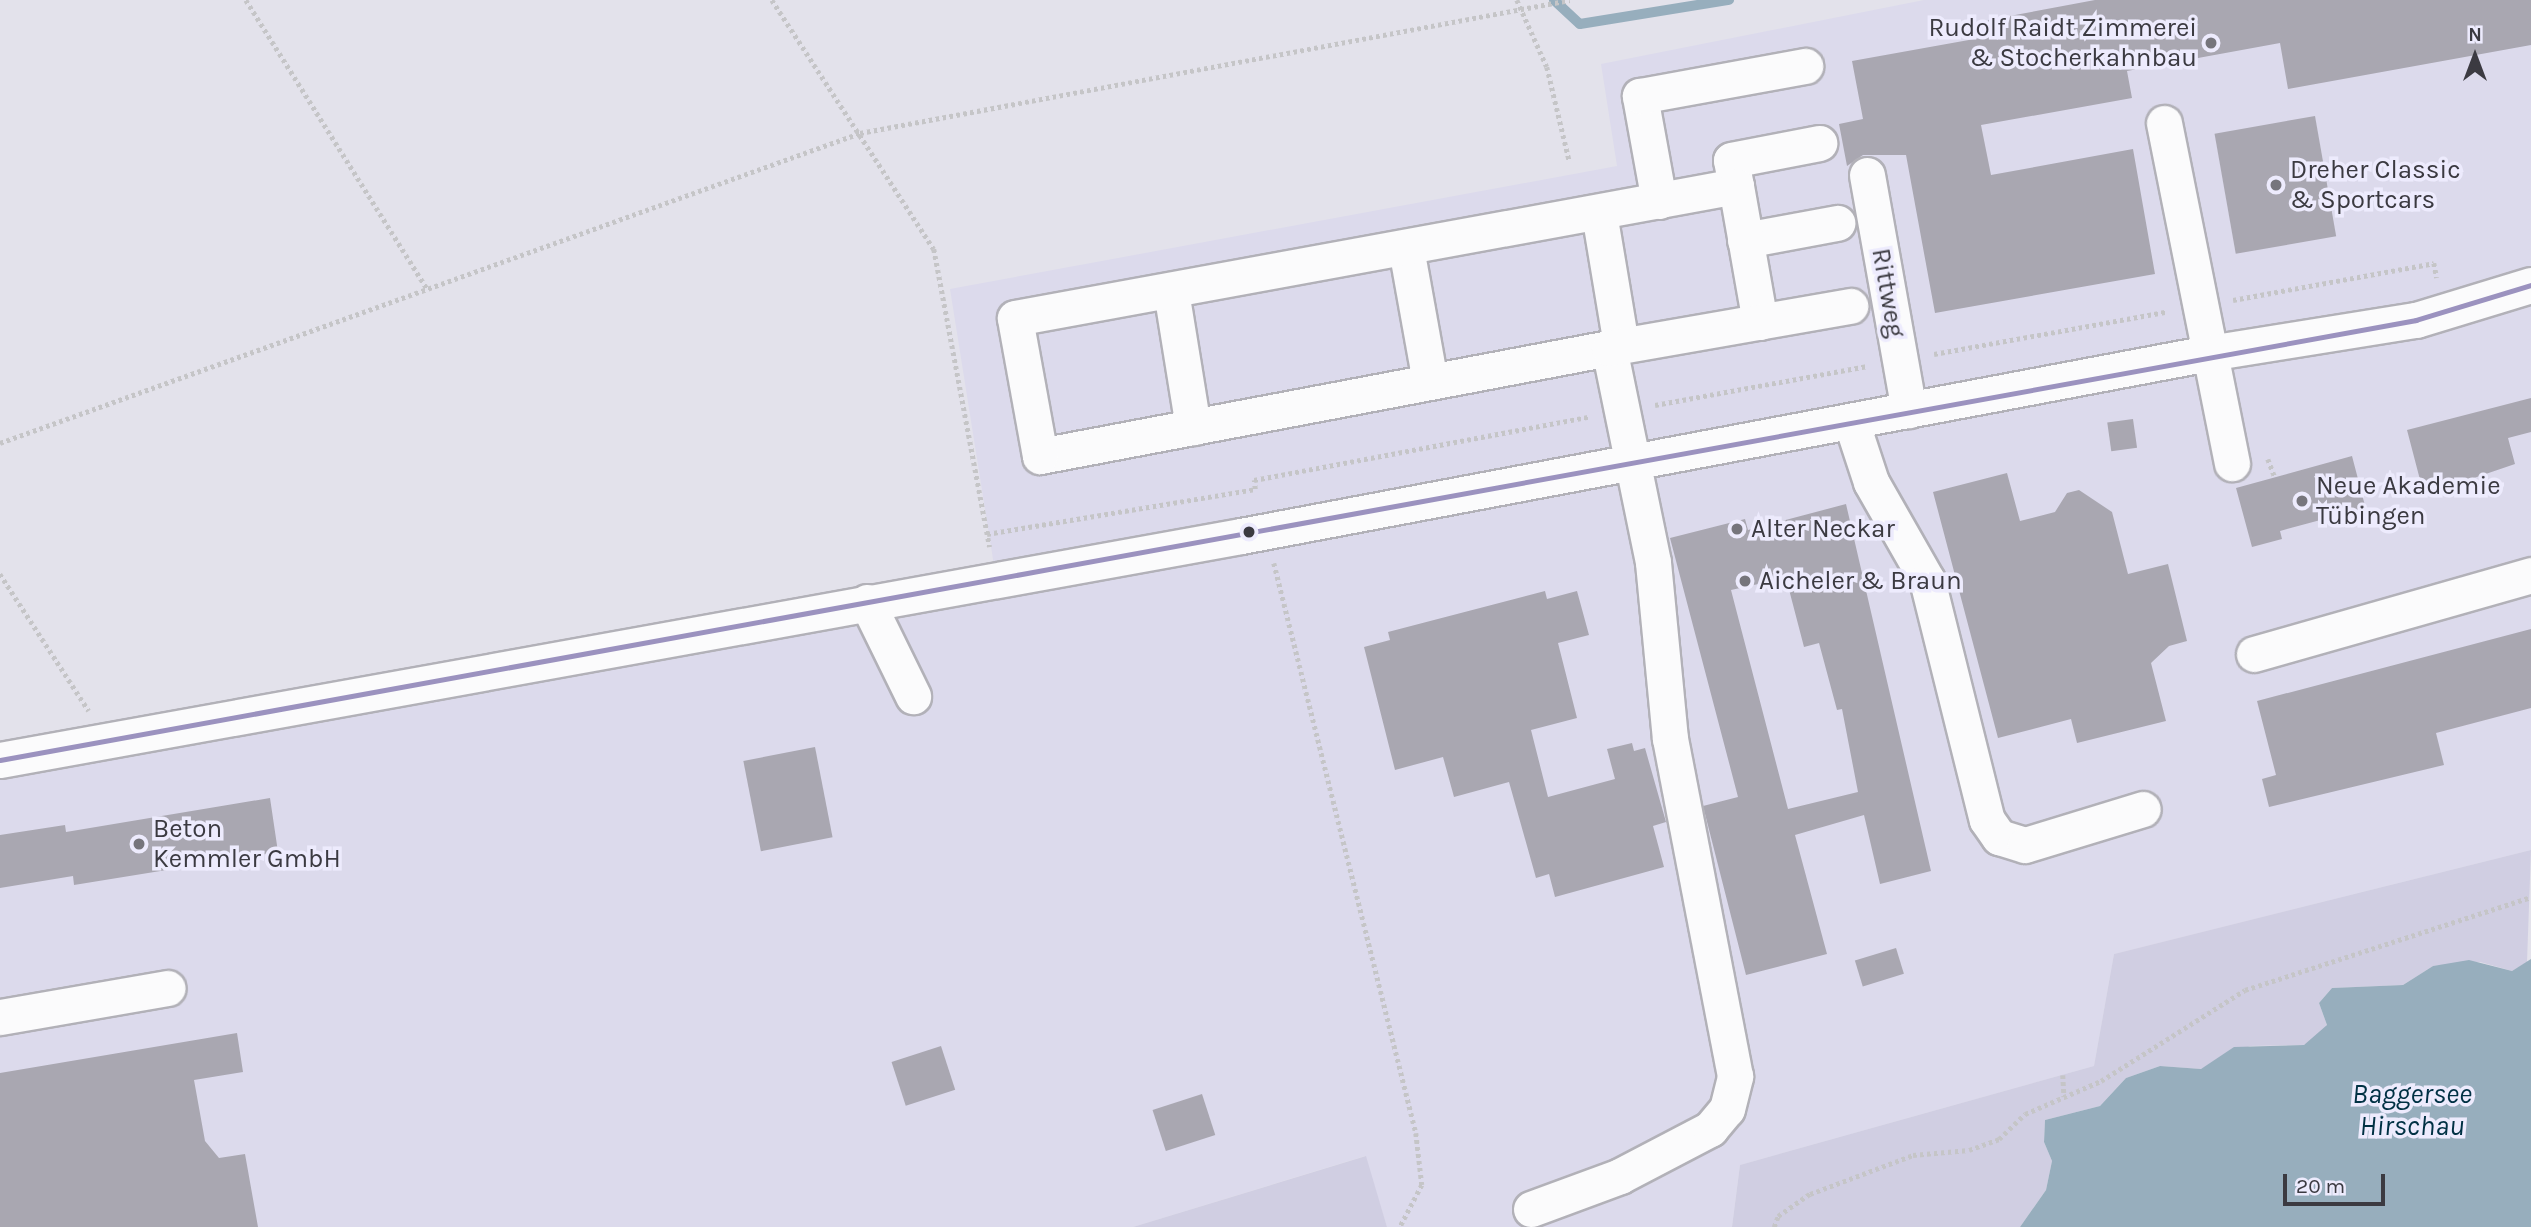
<!DOCTYPE html>
<html>
<head>
<meta charset="utf-8">
<style>
	body { margin:0 }
	#map { position:relative; width:2531px; height:1227px; overflow:hidden; background:#e3e2eb; font-family:Karla,sans-serif }
	div>[style] { position:absolute }
	.built>* { inset:0; background:#dcdaec }
	.green>* { inset:0; background:#d0cee2 }
	.water>* { inset:0; background:#97aebd }
	.stream>* { height:10px; margin:-5px; padding:0 5px; transform-origin:5px; border-radius:5px; background:#97aebd }
	.building>* { inset:0; background:#a9a7b1; transform-origin:0 0 }
	.path>* { height:4.5px; margin-top:-2.25px; transform-origin:0; background:repeating-linear-gradient(90deg,#c5c5c7 0 3.5px,transparent 0 7px) }
	.roads { filter:drop-shadow(2px 0 #b2b1b8) drop-shadow(-2px 0 #b2b1b8) drop-shadow(0 2px #b2b1b8) drop-shadow(0 -2px #b2b1b8) }
	.minor>* { height:35px; margin:-17.5px; padding:0 17.5px; transform-origin:17.5px; border-radius:17.5px; background:#fbfbfc }
	.bus-1>* { height:5px; margin:-2.5px; padding:0 2.5px; transform-origin:2.5px; border-radius:2.5px; background:#9b92bf }
	.dots>* { width:19px; height:19px; translate:-50% -50%; box-sizing:border-box; border:4px solid #edebfd; border-radius:50% }
	span { translate:-50% -50%; white-space:nowrap; text-align:center; line-height:1.15; -webkit-text-stroke:7px #edebfd; paint-order:stroke }
	.poi-label { font-size:26px; color:#3b3a41 }
	.right { translate:-100% -50%; text-align:right }
	.left { translate:0 -50%; text-align:left }
	.street-label { font-size:26px; color:#3b3a41 }
	.water-label { font-size:28px; color:#003144; font-style:italic }
	.north { position:absolute; left:2440px; top:21px; width:70px; height:70px; -webkit-text-stroke:5px #edebfd; paint-order:stroke; rotate:0deg; font-size:19px; font-weight:700; line-height:28px; text-align:center; color:#3b3a41 }
	.north::after { content:''; display:block; margin:auto; width:24px; height:32px; background:#3b3a41; clip-path:polygon(50% 0,100% 100%,50% 72%,0 100%) }
	.scale { position:absolute; left:2283px; top:1174px; width:102px; height:32px; box-sizing:border-box; border:4px solid #3b3a41; border-top:0; padding-left:9px; font-size:21px; line-height:24px; white-space:nowrap; color:#3b3a41; -webkit-text-stroke:5px #edebfd; paint-order:stroke }
</style>
</head>
<body>
<div id="map">
	<div class="built">
		<i style="clip-path:polygon(1924px 0,2531px 0,2531px 850px,2114px 954px,2094px 1066px,1740px 1165px,1732px 1227px,1387px 1227px,1365px 1156px,1133px 1227px,0 1227px,0 760px,996px 578px,950px 289px,1617px 166px,1601px 64px)"></i>
	</div>
	<div class="green">
		<i style="clip-path:polygon(2531px 850px,2527px 962px,2512px 971px,2480px 962px,2433px 966px,2403px 985px,2332px 988px,2319px 1003px,2327px 1025px,2320px 1037px,2304px 1045px,2250px 1046px,2201px 1069px,2160px 1066px,2126px 1078px,2100px 1106px,2045px 1120px,2044px 1142px,2052px 1161px,2046px 1190px,2020px 1227px,1732px 1227px,1740px 1165px,2094px 1066px,2114px 954px)"></i>
		<i style="clip-path:polygon(1366px 1156px,1387px 1227px,1133px 1227px)"></i>
	</div>
	<div class="water">
		<i style="clip-path:polygon(2531px 959px,2531px 1227px,2020px 1227px,2046px 1190px,2052px 1161px,2044px 1142px,2045px 1120px,2100px 1106px,2126px 1078px,2160px 1066px,2201px 1069px,2234px 1047px,2304px 1045px,2327px 1025px,2319px 1003px,2332px 988px,2403px 985px,2433px 966px,2469px 960px,2512px 971px)"></i>
	</div>
	<div class="stream">
		<i style="left:1554px;top:0;width:35px;rotate:43deg"></i>
		<i style="left:1580px;top:24px;width:151px;rotate:-9.2deg"></i>
	</div>
	<div class="building">
		<i style="clip-path:polygon(2095px 0,2531px 0,2531px 45px,2288px 89px,2280px 43px,2127px 71px,2132px 98px,1981px 125px,1991px 175px,2133px 149px,2155px 274px,1935px 313px,1906px 155px,1863px 155px,1847px 166px,1839px 124px,1863px 119px,1852px 61px,1991px 36px,1988px 20px)"></i>
		<i style="left:2315px;top:116px;width:122px;height:102px;rotate:80deg"></i>
		<i style="clip-path:polygon(2531px 398px,2531px 432px,2508px 438px,2515px 464px,2424px 495px,2407px 430px)"></i>
		<i style="left:2133px;top:419px;width:29px;height:26px;rotate:82deg"></i>
		<i style="clip-path:polygon(2352px 456px,2369px 521px,2342px 528px,2339px 515px,2280px 531px,2282px 539px,2252px 547px,2236px 488px)"></i>
		<i style="clip-path:polygon(2007px 473px,2020px 521px,2055px 512px,2067px 493px,2079px 490px,2112px 512px,2128px 574px,2168px 564px,2187px 641px,2169px 646px,2151px 663px,2166px 721px,2077px 743px,2071px 719px,1998px 738px,1933px 492px)"></i>
		<i style="clip-path:polygon(evenodd,1846px 504px,1931px 871px,1880px 884px,1864px 815px,1795px 835px,1827px 954px,1746px 975px,1703px 806px,1738px 797px,1670px 538px,1745px 519px,1748px 530px,1846px 504px,1786px 578px,1804px 647px,1819px 643px,1837px 710px,1842px 709px,1858px 792px,1788px 809px,1731px 590px,1786px 578px)"></i>
		<i style="clip-path:polygon(1545px 591px,1547px 599px,1577px 591px,1589px 635px,1558px 643px,1577px 718px,1531px 730px,1548px 797px,1615px 779px,1607px 749px,1632px 743px,1634px 751px,1645px 748px,1666px 822px,1653px 826px,1664px 867px,1555px 897px,1549px 874px,1536px 878px,1509px 782px,1454px 797px,1443px 757px,1395px 770px,1364px 647px,1390px 640px,1388px 632px)"></i>
		<i style="clip-path:polygon(2531px 629px,2531px 708px,2436px 733px,2444px 765px,2269px 807px,2262px 779px,2276px 775px,2257px 701px)"></i>
		<i style="left:815px;top:747px;width:92px;height:73px;rotate:79deg"></i>
		<i style="clip-path:polygon(270px 798px,278px 852px,74px 885px,73px 876px,0 888px,0 835px,65px 825px,66px 832px)"></i>
		<i style="left:1896px;top:948px;width:27px;height:43px;rotate:73deg"></i>
		<i style="clip-path:polygon(237px 1033px,243px 1072px,194px 1080px,205px 1141px,219px 1158px,245px 1154px,258px 1227px,0 1227px,0 1073px)"></i>
		<i style="left:941px;top:1046px;width:46px;height:52px;rotate:72deg"></i>
		<i style="left:1202px;top:1094px;width:43px;height:52px;rotate:72deg"></i>
	</div>
	<div class="path">
		<i style="left:246px;top:0;width:340px;rotate:57.9deg"></i>
		<i style="left:772px;top:0;width:297px;rotate:57deg"></i>
		<i style="left:934px;top:249px;width:303px;rotate:79.4deg"></i>
		<i style="left:1517px;top:0;width:73px;rotate:65.9deg"></i>
		<i style="left:1547px;top:67px;width:95px;rotate:76.6deg"></i>
		<i style="left:2233px;top:300px;width:204px;rotate:-10.4deg"></i>
		<i style="left:2434px;top:263px;width:15px;rotate:79deg"></i>
		<i style="left:1934px;top:354px;width:236px;rotate:-10.3deg"></i>
		<i style="left:1655px;top:405px;width:216px;rotate:-10.4deg"></i>
		<i style="left:0;top:443px;width:914px;rotate:-19.82deg"></i>
		<i style="left:860px;top:133px;width:722px;rotate:-10.61deg"></i>
		<i style="left:2268px;top:459px;width:19px;rotate:69deg"></i>
		<i style="left:987px;top:534px;width:272px;rotate:-9.5deg"></i>
		<i style="left:1255px;top:489px;width:9px;rotate:-96deg"></i>
		<i style="left:1254px;top:480px;width:340px;rotate:-10.7deg"></i>
		<i style="left:1274px;top:563px;width:587px;rotate:76.01deg"></i>
		<i style="left:1416px;top:1133px;width:52px;rotate:83.4deg"></i>
		<i style="left:1422px;top:1185px;width:47px;rotate:117.6deg"></i>
		<i style="left:0;top:574px;width:163px;rotate:57deg"></i>
		<i style="left:2063px;top:1075px;width:22px;rotate:87deg"></i>
		<i style="left:1774px;top:1227px;width:12px;rotate:-70deg"></i>
		<i style="left:1778px;top:1216px;width:39px;rotate:-35deg"></i>
		<i style="left:1810px;top:1194px;width:110px;rotate:-20.7deg"></i>
		<i style="left:1913px;top:1155px;width:56px;rotate:-5.1deg"></i>
		<i style="left:1969px;top:1150px;width:32px;rotate:-20deg"></i>
		<i style="left:1999px;top:1139px;width:36px;rotate:-44deg"></i>
		<i style="left:2025px;top:1114px;width:83px;rotate:-23.5deg"></i>
		<i style="left:2101px;top:1081px;width:170px;rotate:-32.3deg"></i>
		<i style="left:2245px;top:990px;width:301px;rotate:-18deg"></i>
	</div>
	<div class="roads">
		<div class="minor">
			<i style="left:2164px;top:123px;width:347px;rotate:78.7deg"></i>
			<i style="left:1867px;top:175px;width:239px;rotate:79.9deg"></i>
			<i style="left:1736px;top:186px;width:26px;rotate:-101deg"></i>
			<i style="left:1731px;top:160px;width:90px;rotate:-10.9deg"></i>
			<i style="left:1659px;top:201px;width:107px;rotate:-100.3deg"></i>
			<i style="left:1640px;top:96px;width:168px;rotate:-10.3deg"></i>
			<i style="left:1599px;top:213px;width:134px;rotate:80.5deg"></i>
			<i style="left:1745px;top:240px;width:94px;rotate:-10.5deg"></i>
			<i style="left:1406px;top:248px;width:135px;rotate:79.8deg"></i>
			<i style="left:1171px;top:291px;width:138px;rotate:80.8deg"></i>
			<i style="left:1609px;top:348px;width:579px;rotate:169.25deg"></i>
			<i style="left:1040px;top:456px;width:140px;rotate:-100.3deg"></i>
			<i style="left:1015px;top:318px;width:733px;rotate:-10.37deg"></i>
			<i style="left:1736px;top:186px;width:138px;rotate:80deg"></i>
			<i style="left:1851px;top:421px;width:64px;rotate:71.8deg"></i>
			<i style="left:1871px;top:482px;width:113px;rotate:60.3deg"></i>
			<i style="left:1927px;top:580px;width:247px;rotate:76deg"></i>
			<i style="left:1987px;top:820px;width:21px;rotate:55deg"></i>
			<i style="left:1999px;top:837px;width:27px;rotate:17deg"></i>
			<i style="left:2025px;top:845px;width:123px;rotate:-17deg"></i>
			<i style="left:867px;top:602px;width:105px;rotate:63.9deg"></i>
			<i style="left:2254px;top:654px;width:288px;rotate:-15.9deg"></i>
			<i style="left:0;top:760px;width:1261px;rotate:-10.23deg"></i>
			<i style="left:1241px;top:536px;width:985px;rotate:-10.71deg"></i>
			<i style="left:2209px;top:353px;width:210px;rotate:-9.1deg"></i>
			<i style="left:2416px;top:320px;width:120px;rotate:-16.9deg"></i>
			<i style="left:0;top:1017px;width:170px;rotate:-9.8deg"></i>
			<i style="left:1531px;top:1209px;width:95px;rotate:-20.3deg"></i>
			<i style="left:1620px;top:1176px;width:102px;rotate:-27.6deg"></i>
			<i style="left:1710px;top:1129px;width:26px;rotate:-50deg"></i>
			<i style="left:1727px;top:1109px;width:34px;rotate:-76deg"></i>
			<i style="left:1735px;top:1076px;width:343px;rotate:-100.9deg"></i>
			<i style="left:1670px;top:739px;width:178px;rotate:-95.5deg"></i>
			<i style="left:1653px;top:562px;width:218px;rotate:-101.6deg"></i>
			<i style="left:1609px;top:348px;width:245px;rotate:-9.9deg"></i>
		</div>
	</div>
	<div class="bus-1">
		<i style="left:0;top:760px;width:2456px;rotate:-10.32deg"></i>
		<i style="left:2416px;top:320px;width:120px;rotate:-16.9deg"></i>
	</div>
	<div class="dots">
		<i style="left:2211px;top:43px;background:#76757c"></i>
		<i style="left:2276px;top:185px;background:#76757c"></i>
		<i style="left:2302px;top:501px;background:#76757c"></i>
		<i style="left:1737px;top:529px;background:#76757c"></i>
		<i style="left:1249px;top:532px;background:#3b3a41"></i>
		<i style="left:1745px;top:581px;background:#76757c"></i>
		<i style="left:139px;top:844px;background:#76757c"></i>
	</div>
	<div class="poi-label">
		<span class="right" style="left:2197px;top:43px">Rudolf Raidt Zimmerei<br>&amp; Stocherkahnbau</span>
		<span class="left" style="left:2290px;top:185px">Dreher Classic<br>&amp; Sportcars</span>
		<span class="left" style="left:2316px;top:501px">Neue Akademie<br>Tübingen</span>
		<span class="left" style="left:1751px;top:529px">Alter Neckar</span>
		<span class="left" style="left:1759px;top:581px">Aicheler &amp; Braun</span>
		<span class="left" style="left:153px;top:844px">Beton<br>Kemmler GmbH</span>
	</div>
	<div class="street-label">
		<span style="left:1888px;top:293px;rotate:80deg">Rittweg</span>
	</div>
	<div class="water-label">
		<span style="left:2412px;top:1110px">Baggersee<br>Hirschau</span>
	</div>
	<div class="north">N</div>
	<div class="scale">20 m</div>
</div>
</body>
</html>
